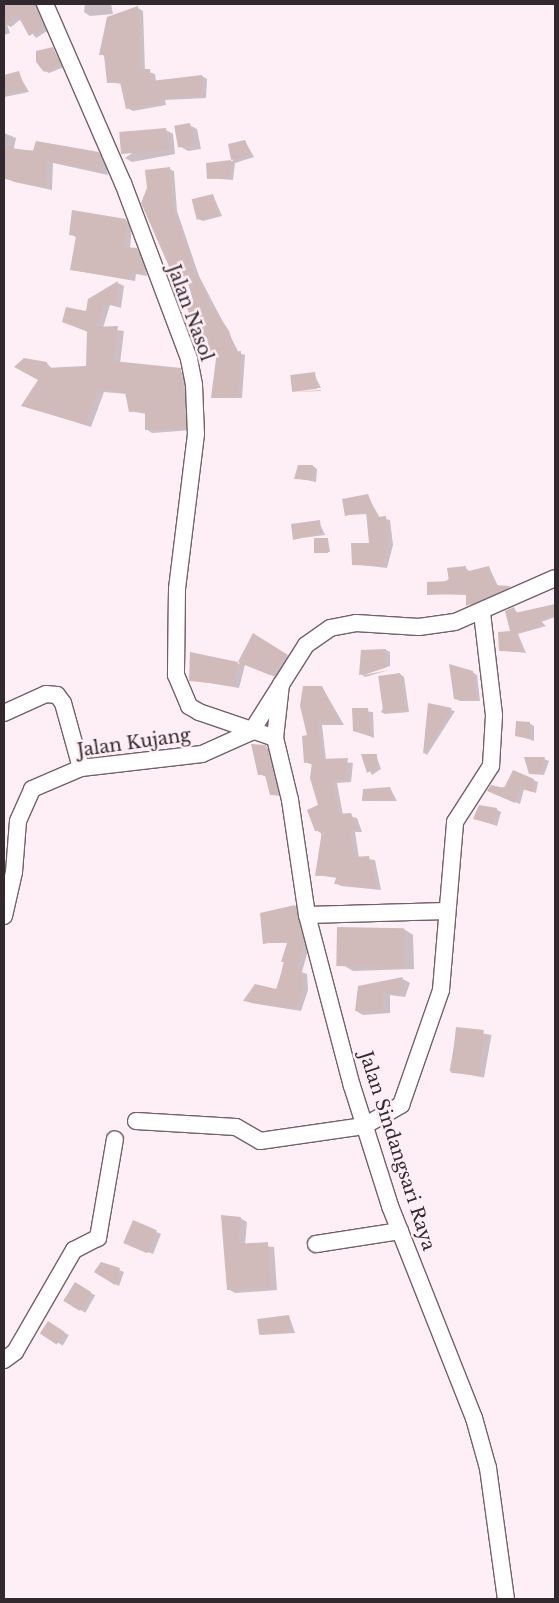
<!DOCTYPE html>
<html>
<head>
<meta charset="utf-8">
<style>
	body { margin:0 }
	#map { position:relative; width:559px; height:1603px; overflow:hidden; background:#feeef5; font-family:"Libre Baskerville",serif }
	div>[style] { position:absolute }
	.shadow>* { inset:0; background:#0003; transform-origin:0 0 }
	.building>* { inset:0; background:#d0baba; transform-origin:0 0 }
	.roads { filter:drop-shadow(1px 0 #73616a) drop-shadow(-1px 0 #73616a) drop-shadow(0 1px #73616a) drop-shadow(0 -1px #73616a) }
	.minor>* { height:16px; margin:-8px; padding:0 8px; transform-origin:8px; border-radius:8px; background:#fff }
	span { translate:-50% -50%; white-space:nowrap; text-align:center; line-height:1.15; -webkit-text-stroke:5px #feeef5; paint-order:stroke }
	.street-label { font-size:18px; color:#31292d }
	.frame { position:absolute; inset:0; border:5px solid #31292d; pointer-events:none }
</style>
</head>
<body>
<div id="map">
	<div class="shadow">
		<i style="clip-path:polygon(4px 4px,42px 4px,49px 30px,36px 38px,21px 19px,11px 27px,7px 25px,10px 33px,4px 35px)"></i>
		<i style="clip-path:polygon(85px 4px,111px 4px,113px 14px,90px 16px,84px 12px)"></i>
		<i style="clip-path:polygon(138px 8px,143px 11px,145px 71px,155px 74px,156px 82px,202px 76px,207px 79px,206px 98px,165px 100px,166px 105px,133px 111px,127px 108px,122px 84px,108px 82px,106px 57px,101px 54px,108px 18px)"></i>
		<i style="clip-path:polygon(53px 49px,64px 67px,49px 73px,45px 71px)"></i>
		<i style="clip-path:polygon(18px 73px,29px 92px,4px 97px,4px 76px)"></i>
		<i style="clip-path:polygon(189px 125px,197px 129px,201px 149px,188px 151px,181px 147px)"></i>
		<i style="clip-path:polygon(166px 130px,173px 134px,175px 154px,132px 162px,125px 158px)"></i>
		<i style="clip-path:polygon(4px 133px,16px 138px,12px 157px,4px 155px)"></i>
		<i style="clip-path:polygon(245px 141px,254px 157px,235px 163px,233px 180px,208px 178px,207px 164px,233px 161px,230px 145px)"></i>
		<i style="clip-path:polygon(19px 150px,98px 153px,106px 158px,108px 175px,53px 163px,52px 190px,14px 182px,6px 178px,4px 167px)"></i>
		<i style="clip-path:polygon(169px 169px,174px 171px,177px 211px,199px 276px,239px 353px,245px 355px,242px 398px,212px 398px,218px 354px,212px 351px,208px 338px,201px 336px,188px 280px,176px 279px)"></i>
		<i style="clip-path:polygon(213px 195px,222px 216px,203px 221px,198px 219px)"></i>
		<i style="clip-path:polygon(125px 220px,132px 224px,130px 249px,143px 253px,147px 276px,136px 274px,135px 281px,72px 270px,77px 238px,71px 234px)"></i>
		<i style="clip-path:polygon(118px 283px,124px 286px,121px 308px,110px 305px,103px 328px,124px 331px,120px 363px,187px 373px,192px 430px,152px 433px,146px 429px,146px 414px,130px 411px,127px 394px,104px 392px,91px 427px,23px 406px,39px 380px,24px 360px,47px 363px,52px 369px,87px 367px,88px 332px,63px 322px,87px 312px)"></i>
		<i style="clip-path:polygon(314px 374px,321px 388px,291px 390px)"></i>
		<i style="clip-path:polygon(321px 390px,321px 391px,294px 392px)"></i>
		<i style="clip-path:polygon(313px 466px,317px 469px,316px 482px,296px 478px)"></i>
		<i style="clip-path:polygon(367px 495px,380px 518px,390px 520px,393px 545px,387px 568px,353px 564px,370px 545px,368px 514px,346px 515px)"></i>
		<i style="clip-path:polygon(319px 522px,325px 535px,294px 539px)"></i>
		<i style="clip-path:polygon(328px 539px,330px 552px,316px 553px)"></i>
		<i style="clip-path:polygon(465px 567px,470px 572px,489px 567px,498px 586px,515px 588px,471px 608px,467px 595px,428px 594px)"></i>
		<i style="clip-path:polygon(555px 605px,555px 617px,541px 622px,546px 626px,518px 634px,526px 653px,500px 650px,511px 632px,514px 608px,518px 614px)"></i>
		<i style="clip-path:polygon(253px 635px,294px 660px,278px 678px,245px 665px,239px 688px,191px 680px,191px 654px,239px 664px)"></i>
		<i style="clip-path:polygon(386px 650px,390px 652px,390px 666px,364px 675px,389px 670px,365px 677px,361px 674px)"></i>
		<i style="clip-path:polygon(472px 672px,477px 675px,480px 701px,460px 701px,455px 699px)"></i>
		<i style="clip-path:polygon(400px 674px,404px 677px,409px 712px,385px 714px,381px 712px)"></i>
		<i style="clip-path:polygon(322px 687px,344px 725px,322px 725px,326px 760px,353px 763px,351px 782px,337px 783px,343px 815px,357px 818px,362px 832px,355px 832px,359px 858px,375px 860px,381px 890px,341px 886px,336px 883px,337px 878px,316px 875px,322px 834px,316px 830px,319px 806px,313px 765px,305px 762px)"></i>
		<i style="clip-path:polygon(429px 705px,455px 711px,427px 755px,424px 753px)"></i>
		<i style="clip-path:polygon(353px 710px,373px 712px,374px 738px,354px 730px)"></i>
		<i style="clip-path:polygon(529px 723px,534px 726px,534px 741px,517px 735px)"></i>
		<i style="clip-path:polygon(265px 747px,270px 749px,282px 796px,271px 795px,267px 777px,259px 774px)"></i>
		<i style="clip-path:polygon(376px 755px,381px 769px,372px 775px,362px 756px)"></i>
		<i style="clip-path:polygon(544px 759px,549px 761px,544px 775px,530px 774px)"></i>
		<i style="clip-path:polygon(533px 780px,538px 782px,536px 793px,524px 789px,520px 804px,488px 791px)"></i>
		<i style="clip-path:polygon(390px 788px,397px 801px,363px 801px)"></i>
		<i style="clip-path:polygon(496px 809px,501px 812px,497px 826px,474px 818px)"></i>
		<i style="clip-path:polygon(295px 906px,301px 909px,309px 946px,302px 972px,307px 974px,308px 990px,301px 1011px,251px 1003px,245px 1000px,277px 991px,288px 943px,264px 943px)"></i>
		<i style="clip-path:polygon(404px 929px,413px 935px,414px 969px,353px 971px,343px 965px)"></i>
		<i style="clip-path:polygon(403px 979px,410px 983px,405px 997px,390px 995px,390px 1013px,363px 1015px,356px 1011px,359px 987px)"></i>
		<i style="left:457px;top:1029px;width:35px;height:43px;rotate:10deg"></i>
		<i style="clip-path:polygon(240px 1218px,247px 1222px,245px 1245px,274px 1247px,277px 1290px,235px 1293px,228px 1289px)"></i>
		<i style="clip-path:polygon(133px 1222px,161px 1234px,153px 1254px,130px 1245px)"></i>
		<i style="clip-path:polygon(101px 1263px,124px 1272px,119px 1286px,115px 1284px)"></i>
		<i style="left:75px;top:1284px;width:23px;height:20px;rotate:29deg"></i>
		<i style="clip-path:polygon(289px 1316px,295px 1333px,260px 1335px)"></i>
		<i style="left:48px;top:1323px;width:24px;height:12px;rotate:30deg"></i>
	</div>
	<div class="building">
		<i style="clip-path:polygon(4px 4px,34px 4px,44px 27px,29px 36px,17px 14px,4px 25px)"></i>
		<i style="clip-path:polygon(138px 6px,140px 69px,150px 69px,151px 81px,202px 75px,201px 95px,160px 98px,161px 103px,126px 109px,120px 82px,107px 83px,104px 55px,99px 55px,107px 17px)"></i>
		<i style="clip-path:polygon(53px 47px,60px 64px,44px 72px,36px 62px,36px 51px)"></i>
		<i style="clip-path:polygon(19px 71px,25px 90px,4px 94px,4px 75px)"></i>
		<i style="left:190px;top:123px;width:22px;height:16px;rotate:80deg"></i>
		<i style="left:166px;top:128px;width:22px;height:47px;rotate:85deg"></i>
		<i style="clip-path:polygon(245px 140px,250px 154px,231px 160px,228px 144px)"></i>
		<i style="clip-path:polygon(36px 141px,99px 152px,101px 171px,46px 160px,45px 187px,5px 179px,4px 147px,33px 151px)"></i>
		<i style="clip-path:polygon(231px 160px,229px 178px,207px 179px,206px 163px)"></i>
		<i style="clip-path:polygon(170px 167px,173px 208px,195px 275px,175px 280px,141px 203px,147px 188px,145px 170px)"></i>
		<i style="left:213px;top:194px;width:21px;height:22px;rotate:76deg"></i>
		<i style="clip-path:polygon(72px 210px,126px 219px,124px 247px,137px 248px,144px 267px,141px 273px,130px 272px,129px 279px,70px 270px,76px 236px,69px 235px)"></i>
		<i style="clip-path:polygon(198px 274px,211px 310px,214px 308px,229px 331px,236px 352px,241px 351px,238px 396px,211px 398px,217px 351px,210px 352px,206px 335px,200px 337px,185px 304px,194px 302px,186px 277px)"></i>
		<i style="clip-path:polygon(118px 281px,115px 305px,104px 302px,96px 327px,118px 326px,113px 361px,181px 368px,186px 427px,145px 430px,145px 411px,129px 412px,125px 392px,98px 389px,85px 424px,21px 406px,38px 380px,14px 367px,24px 358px,47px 362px,45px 368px,86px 366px,87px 331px,62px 322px,66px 307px,86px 311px,88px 299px)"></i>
		<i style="left:315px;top:372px;width:17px;height:25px;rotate:83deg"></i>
		<i style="clip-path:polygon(298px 465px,313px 465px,311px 480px,294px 479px)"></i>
		<i style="clip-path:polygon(368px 494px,377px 517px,386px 516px,388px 542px,382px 566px,352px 565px,351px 543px,369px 543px,366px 511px,345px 516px,342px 499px)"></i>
		<i style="clip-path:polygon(320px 520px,321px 533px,293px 540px,291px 524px)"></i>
		<i style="left:314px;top:538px;width:14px;height:15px"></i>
		<i style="clip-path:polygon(466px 566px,465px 572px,489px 566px,494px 585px,511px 586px,466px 606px,466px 593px,427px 595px,427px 582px,449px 581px,447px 568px)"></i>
		<i style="clip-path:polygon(555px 604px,555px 614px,539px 620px,544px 624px,515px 633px,523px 652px,499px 651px,498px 632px,510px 631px,505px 611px,514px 607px,515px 613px)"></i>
		<i style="clip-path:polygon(253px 633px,288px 655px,270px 675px,238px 662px)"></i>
		<i style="clip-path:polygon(386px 649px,385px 668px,359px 675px,361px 650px)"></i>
		<i style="clip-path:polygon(190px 652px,238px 662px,232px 685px,189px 681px)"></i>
		<i style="clip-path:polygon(449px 664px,473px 671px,476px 699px,454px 699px)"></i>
		<i style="left:400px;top:673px;width:37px;height:22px;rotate:82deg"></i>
		<i style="clip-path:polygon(303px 686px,322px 686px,340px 723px,317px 722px,322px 759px,348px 758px,345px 779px,332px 781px,338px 814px,351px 813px,357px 829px,350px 830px,354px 857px,369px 856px,376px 888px,334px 884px,337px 875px,315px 876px,322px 831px,315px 831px,307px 810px,318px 805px,310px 778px,312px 762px,304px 763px,302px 736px,307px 735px,300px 706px)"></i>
		<i style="clip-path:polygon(428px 703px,452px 708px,423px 754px)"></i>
		<i style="clip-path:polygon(352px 708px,368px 708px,370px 736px,353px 731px)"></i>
		<i style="clip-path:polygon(516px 721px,530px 722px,530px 739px,515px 736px)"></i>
		<i style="clip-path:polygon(251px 744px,266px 745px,278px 794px,270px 795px,265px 775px,258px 775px)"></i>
		<i style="clip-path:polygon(361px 754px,377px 754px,377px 767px,367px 773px)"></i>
		<i style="clip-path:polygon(524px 757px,545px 757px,540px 773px,529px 774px)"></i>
		<i style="clip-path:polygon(513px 770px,534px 779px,532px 792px,519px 788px,515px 803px,487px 791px,491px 785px,504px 788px)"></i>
		<i style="clip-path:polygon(390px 787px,394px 799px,362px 801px,363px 789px)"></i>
		<i style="clip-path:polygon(479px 805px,497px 808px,492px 824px,473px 819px)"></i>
		<i style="clip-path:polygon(295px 905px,304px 942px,296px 969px,301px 970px,303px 987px,295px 1008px,243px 1001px,255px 984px,276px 989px,285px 962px,281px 962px,288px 940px,263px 944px,260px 913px)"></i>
		<i style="left:337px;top:927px;width:67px;height:39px;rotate:1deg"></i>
		<i style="clip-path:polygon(403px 977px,398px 994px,383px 991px,383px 1010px,355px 1011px,358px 986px)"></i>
		<i style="left:456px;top:1027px;width:28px;height:46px;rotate:6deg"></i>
		<i style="clip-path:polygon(221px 1215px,241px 1217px,238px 1244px,268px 1242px,270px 1287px,227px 1290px)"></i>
		<i style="left:133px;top:1220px;width:26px;height:25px;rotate:23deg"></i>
		<i style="clip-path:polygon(101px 1262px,120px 1268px,115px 1285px,94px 1272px)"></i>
		<i style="left:75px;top:1282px;width:19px;height:22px;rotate:32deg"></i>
		<i style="left:289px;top:1315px;width:16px;height:32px;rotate:83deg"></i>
		<i style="left:48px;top:1321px;width:20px;height:15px;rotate:33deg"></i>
	</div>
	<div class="roads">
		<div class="minor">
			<i style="left:45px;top:4px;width:195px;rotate:66.5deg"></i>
			<i style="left:123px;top:183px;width:188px;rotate:69.4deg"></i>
			<i style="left:189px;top:359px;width:26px;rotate:79deg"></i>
			<i style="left:194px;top:385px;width:49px;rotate:87.7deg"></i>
			<i style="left:196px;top:434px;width:156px;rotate:97deg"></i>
			<i style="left:177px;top:589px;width:86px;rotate:90.7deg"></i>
			<i style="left:176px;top:675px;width:34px;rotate:67deg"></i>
			<i style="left:189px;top:706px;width:12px;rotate:31deg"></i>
			<i style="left:199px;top:712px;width:80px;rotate:18.9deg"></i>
			<i style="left:281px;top:684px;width:54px;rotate:96.3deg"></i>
			<i style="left:275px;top:738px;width:64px;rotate:76.4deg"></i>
			<i style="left:290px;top:800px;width:116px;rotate:81.6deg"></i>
			<i style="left:307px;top:915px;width:177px;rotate:75.3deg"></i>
			<i style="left:352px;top:1086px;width:126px;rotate:72.4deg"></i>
			<i style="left:390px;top:1206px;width:228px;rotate:68.4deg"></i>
			<i style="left:474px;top:1418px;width:52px;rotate:74.4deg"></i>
			<i style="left:488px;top:1468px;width:132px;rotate:82.2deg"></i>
			<i style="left:4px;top:713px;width:46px;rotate:-24.3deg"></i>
			<i style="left:46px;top:694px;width:11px;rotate:5deg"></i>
			<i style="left:57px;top:695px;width:10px;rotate:53deg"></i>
			<i style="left:63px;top:703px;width:67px;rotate:74.5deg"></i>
			<i style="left:251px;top:732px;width:103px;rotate:-57.7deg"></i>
			<i style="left:306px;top:645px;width:29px;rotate:-35deg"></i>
			<i style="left:330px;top:628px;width:26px;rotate:-11deg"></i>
			<i style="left:356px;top:623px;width:63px;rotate:3.6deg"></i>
			<i style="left:419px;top:627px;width:36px;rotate:-8deg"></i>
			<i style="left:455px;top:622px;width:109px;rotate:-23.7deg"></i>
			<i style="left:307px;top:915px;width:140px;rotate:-1.6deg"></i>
			<i style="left:4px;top:916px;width:45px;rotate:-77.2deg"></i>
			<i style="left:14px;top:872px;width:51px;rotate:-85.5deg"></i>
			<i style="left:18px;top:821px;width:35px;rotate:-66deg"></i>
			<i style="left:32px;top:789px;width:53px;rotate:-23.2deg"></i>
			<i style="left:81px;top:768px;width:122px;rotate:-6.6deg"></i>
			<i style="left:202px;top:754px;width:54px;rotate:-24.2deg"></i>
			<i style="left:136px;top:1121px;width:100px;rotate:3.4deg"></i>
			<i style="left:236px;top:1127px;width:28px;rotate:30deg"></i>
			<i style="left:260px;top:1141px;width:105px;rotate:-8.2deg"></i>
			<i style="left:364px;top:1126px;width:43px;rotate:-29.6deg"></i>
			<i style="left:401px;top:1105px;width:122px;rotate:-70.8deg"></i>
			<i style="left:441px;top:990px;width:169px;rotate:-85.2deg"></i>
			<i style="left:455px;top:822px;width:67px;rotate:-57.3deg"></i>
			<i style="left:491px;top:766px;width:51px;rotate:-86.6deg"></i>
			<i style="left:494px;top:715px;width:103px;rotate:-96.7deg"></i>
			<i style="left:316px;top:1244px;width:85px;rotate:-8.8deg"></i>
			<i style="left:4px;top:1360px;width:14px;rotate:-36deg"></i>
			<i style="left:15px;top:1352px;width:118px;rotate:-60deg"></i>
			<i style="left:74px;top:1250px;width:27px;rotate:-27deg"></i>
			<i style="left:98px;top:1238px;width:100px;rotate:-80.3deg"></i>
		</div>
	</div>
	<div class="street-label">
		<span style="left:190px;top:313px;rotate:70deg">Jalan Nasol</span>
		<span style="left:134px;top:743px;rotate:-8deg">Jalan Kujang</span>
		<span style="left:397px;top:1151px;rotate:72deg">Jalan Sindangsari Raya</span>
	</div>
	<div class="frame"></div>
</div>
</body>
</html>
